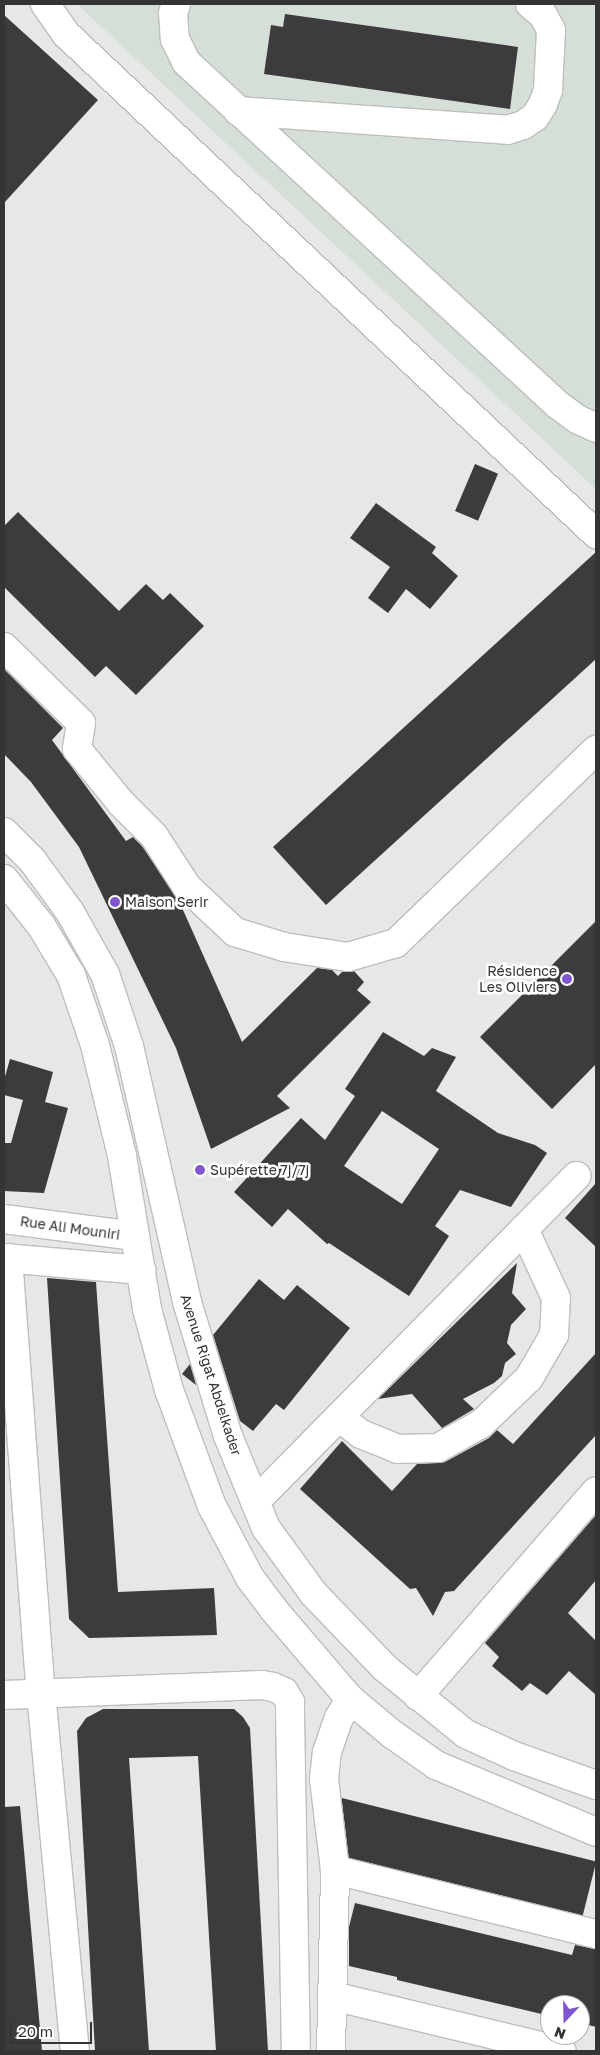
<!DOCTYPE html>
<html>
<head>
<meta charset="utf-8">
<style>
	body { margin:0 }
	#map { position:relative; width:600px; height:2055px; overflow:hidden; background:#e5e8e6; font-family:"Golos Text",sans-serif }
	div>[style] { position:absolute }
	.built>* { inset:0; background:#d5dfd7 }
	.building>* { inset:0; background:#3c3c3e; transform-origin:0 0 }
	.roads { filter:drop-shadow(1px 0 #bcbfbc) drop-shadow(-1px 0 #bcbfbc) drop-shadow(0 1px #bcbfbc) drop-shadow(0 -1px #bcbfbc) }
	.minor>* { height:28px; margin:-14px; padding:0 14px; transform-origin:14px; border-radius:14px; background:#fff }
	.dots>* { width:14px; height:14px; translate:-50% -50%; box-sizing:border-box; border:2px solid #fff; border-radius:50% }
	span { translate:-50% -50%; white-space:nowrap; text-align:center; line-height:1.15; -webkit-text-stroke:5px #fff; paint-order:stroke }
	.poi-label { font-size:14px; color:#333433 }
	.left { translate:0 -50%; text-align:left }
	.right { translate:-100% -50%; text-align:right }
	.street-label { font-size:14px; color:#333433 }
	.frame { position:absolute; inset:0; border:5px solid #333433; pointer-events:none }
	.north { position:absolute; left:540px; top:1995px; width:50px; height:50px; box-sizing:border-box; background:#fff; border:1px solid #adaead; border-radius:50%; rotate:201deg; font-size:14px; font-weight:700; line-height:20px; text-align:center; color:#333433 }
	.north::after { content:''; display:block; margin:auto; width:18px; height:22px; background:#7f56d0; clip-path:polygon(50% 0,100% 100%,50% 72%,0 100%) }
	.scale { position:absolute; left:10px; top:2022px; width:82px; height:22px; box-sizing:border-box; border:2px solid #333433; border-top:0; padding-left:6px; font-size:15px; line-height:18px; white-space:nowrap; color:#333433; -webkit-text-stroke:4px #fff; paint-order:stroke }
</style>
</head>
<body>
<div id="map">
	<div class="built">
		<i style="clip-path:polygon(77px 4px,596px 4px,596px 489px)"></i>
	</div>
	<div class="building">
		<i style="clip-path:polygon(285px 14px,518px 47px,510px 109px,264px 74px,271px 25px,283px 27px)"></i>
		<i style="clip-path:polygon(4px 15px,98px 100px,4px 203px)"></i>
		<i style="left:475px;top:464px;width:25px;height:51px;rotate:23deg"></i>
		<i style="clip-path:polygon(376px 503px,436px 547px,432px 553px,458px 576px,430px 609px,406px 589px,388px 613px,368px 598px,390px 567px,350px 538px)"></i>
		<i style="clip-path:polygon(18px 512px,119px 611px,146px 584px,163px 600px,170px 593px,204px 626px,136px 695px,106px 666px,95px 677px,4px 587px,4px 526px)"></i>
		<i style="clip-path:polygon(596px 552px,596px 659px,326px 905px,273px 847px)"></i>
		<i style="clip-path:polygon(4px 669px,63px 728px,52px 740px,126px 841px,133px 837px,142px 846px,179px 901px,242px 1042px,317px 968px,332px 970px,338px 976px,342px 972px,354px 971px,364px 982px,357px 990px,371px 1002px,277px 1096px,290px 1108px,211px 1149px,176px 1048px,79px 847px,31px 782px,4px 754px)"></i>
		<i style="clip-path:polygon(596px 921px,596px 1064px,552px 1109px,480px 1037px)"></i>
		<i style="clip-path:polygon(evenodd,383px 1032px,424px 1056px,432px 1048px,456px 1057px,436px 1091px,498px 1133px,535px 1145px,547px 1153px,511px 1207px,460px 1190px,435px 1226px,449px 1236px,409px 1296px,329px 1243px,327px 1244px,288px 1209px,272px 1227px,234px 1192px,301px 1118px,325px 1140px,355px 1096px,345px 1089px,383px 1032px,382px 1111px,439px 1149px,402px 1204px,344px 1166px,382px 1111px)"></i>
		<i style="clip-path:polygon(10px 1059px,53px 1072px,45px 1102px,68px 1108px,44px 1193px,4px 1191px,4px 1143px,11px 1143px,23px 1100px,4px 1095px,4px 1080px)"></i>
		<i style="clip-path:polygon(596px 1183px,596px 1247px,565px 1218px)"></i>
		<i style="clip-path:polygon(517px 1263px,512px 1293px,526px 1309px,511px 1325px,507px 1343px,516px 1354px,505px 1363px,502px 1376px,494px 1383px,463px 1399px,474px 1409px,442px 1428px,412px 1394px,378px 1399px)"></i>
		<i style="clip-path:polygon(47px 1278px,96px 1282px,118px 1592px,214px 1588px,217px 1635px,89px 1638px,69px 1619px)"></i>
		<i style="clip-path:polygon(259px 1279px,284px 1300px,297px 1285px,350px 1328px,284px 1410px,276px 1404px,253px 1431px,240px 1421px,213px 1335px)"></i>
		<i style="clip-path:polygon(596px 1353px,596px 1435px,454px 1591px,445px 1592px,433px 1616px,416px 1588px,410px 1589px,300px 1489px,342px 1441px,392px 1491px,417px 1464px,445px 1462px,489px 1438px,497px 1430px,513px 1444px)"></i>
		<i style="clip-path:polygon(190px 1364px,196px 1385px,182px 1374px)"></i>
		<i style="clip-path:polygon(596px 1515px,596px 1580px,568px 1613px,596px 1641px,596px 1695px,569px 1671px,547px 1695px,530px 1683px,522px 1691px,492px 1666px,499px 1657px,485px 1643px)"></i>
		<i style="clip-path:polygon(103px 1709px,234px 1709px,243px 1717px,250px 1728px,268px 2051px,216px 2051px,198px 1756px,129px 1758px,149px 2051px,95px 2051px,77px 1731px,86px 1718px)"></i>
		<i style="left:342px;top:1798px;width:262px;height:58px;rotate:14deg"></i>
		<i style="clip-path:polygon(20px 1806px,42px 2051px,4px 2051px,4px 1807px)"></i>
		<i style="clip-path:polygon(355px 1903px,572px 1955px,575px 1945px,596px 1949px,596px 2027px,580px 2023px,580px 2005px,550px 2005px,550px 2016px,397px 1980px,397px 1977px,349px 1966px,349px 1927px)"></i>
	</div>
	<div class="roads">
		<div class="minor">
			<i style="left:45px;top:4px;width:37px;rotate:55deg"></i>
			<i style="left:66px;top:34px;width:729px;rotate:43.33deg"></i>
			<i style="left:176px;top:4px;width:9px;rotate:108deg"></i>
			<i style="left:173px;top:13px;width:26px;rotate:86deg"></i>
			<i style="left:175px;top:39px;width:25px;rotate:64deg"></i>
			<i style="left:186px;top:62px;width:506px;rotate:42.68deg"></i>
			<i style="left:558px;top:405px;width:24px;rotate:36deg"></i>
			<i style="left:577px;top:419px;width:21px;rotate:25deg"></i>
			<i style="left:238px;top:111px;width:270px;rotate:4deg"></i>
			<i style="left:507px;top:130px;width:17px;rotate:-17deg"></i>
			<i style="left:523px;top:125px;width:14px;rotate:-34deg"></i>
			<i style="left:535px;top:117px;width:15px;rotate:-58deg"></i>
			<i style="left:543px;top:104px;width:15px;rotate:-70deg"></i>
			<i style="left:548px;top:90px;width:60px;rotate:-87.1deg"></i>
			<i style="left:551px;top:30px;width:17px;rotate:-118deg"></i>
			<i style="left:543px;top:15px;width:17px;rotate:-140deg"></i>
			<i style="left:4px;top:647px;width:108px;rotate:44.6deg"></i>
			<i style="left:81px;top:723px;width:26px;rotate:99deg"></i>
			<i style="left:77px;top:749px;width:70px;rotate:50.8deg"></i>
			<i style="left:121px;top:803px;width:47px;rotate:45deg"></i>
			<i style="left:154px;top:836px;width:61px;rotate:57.1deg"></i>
			<i style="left:187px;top:887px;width:66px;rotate:43.2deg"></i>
			<i style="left:235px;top:932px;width:51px;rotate:17deg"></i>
			<i style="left:284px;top:947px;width:65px;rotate:8.9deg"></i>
			<i style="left:348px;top:957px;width:50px;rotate:-16.3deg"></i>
			<i style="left:396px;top:943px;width:278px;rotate:-44deg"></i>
			<i style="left:4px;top:832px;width:40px;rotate:45deg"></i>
			<i style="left:32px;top:860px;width:64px;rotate:53.8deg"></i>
			<i style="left:70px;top:912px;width:71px;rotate:60.6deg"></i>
			<i style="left:105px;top:974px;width:76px;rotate:71.6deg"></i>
			<i style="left:129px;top:1046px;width:262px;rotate:77.2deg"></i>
			<i style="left:187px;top:1302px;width:140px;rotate:73deg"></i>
			<i style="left:228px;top:1436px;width:100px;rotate:67.6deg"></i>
			<i style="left:266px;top:1528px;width:80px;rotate:54.1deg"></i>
			<i style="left:313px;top:1593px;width:104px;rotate:46.2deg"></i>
			<i style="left:385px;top:1668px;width:104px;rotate:39.2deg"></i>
			<i style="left:466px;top:1734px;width:53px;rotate:24.6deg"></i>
			<i style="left:514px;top:1756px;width:87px;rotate:19.5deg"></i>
			<i style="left:4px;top:879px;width:61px;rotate:51.6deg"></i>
			<i style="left:42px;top:927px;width:56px;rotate:58.9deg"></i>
			<i style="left:71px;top:975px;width:74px;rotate:71.1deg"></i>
			<i style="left:95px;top:1045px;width:114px;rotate:76.3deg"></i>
			<i style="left:122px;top:1156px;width:155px;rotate:80.7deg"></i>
			<i style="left:147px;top:1309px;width:84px;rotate:74.8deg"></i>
			<i style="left:169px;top:1390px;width:124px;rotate:69.7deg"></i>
			<i style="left:212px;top:1506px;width:81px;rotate:62.2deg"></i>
			<i style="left:250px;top:1578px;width:40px;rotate:53deg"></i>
			<i style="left:274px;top:1610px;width:117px;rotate:49.5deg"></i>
			<i style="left:350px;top:1699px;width:55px;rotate:39.8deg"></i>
			<i style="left:392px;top:1734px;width:54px;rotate:35.2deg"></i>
			<i style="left:436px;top:1765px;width:173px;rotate:22.7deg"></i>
			<i style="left:4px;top:1219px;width:132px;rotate:7.4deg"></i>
			<i style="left:4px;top:1258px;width:138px;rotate:5deg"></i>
			<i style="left:8px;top:1258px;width:436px;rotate:85.7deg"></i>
			<i style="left:41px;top:1693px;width:360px;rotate:84.6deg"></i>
			<i style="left:339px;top:1417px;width:28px;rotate:38deg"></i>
			<i style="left:361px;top:1434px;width:40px;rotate:22deg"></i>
			<i style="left:398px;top:1449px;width:40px;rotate:-1.4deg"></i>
			<i style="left:438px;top:1448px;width:49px;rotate:-29.2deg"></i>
			<i style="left:481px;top:1424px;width:66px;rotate:-43.8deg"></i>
			<i style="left:529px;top:1378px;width:50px;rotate:-59.8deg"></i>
			<i style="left:554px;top:1335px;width:37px;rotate:-87deg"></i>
			<i style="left:556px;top:1298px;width:76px;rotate:-114.9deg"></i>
			<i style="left:255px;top:1502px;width:458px;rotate:-45.4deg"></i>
			<i style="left:4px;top:1695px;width:258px;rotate:-2.2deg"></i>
			<i style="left:262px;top:1685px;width:11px;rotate:10deg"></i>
			<i style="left:273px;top:1687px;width:12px;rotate:24deg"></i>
			<i style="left:284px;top:1692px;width:12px;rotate:59deg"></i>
			<i style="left:290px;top:1702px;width:11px;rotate:90deg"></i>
			<i style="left:290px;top:1713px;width:338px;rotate:89deg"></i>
			<i style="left:418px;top:1696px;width:271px;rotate:-49deg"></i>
			<i style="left:335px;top:1870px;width:92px;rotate:-96.9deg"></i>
			<i style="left:324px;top:1779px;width:27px;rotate:-84deg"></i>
			<i style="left:327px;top:1752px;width:36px;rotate:-71deg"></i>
			<i style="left:339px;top:1718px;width:22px;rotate:-60deg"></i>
			<i style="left:332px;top:1996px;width:236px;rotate:13.5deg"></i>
			<i style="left:331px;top:2051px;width:181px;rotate:-88.7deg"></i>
			<i style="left:335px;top:1870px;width:269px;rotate:13.8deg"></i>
		</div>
	</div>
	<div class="dots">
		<i style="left:115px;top:902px;background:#7f56d0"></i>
		<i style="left:567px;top:979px;background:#7f56d0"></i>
		<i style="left:200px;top:1170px;background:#7f56d0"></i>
	</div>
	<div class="poi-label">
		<span class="left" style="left:125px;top:902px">Maison Serir</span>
		<span class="right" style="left:557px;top:979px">Résidence<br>Les Oliviers</span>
		<span class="left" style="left:210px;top:1170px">Supérette 7j/7j</span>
	</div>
	<div class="street-label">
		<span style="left:70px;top:1228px;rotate:8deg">Rue Ali Mouniri</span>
		<span style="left:211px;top:1375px;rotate:72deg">Avenue Rigat Abdelkader</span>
	</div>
	<div class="frame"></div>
	<div class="north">N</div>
	<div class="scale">20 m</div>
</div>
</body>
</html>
